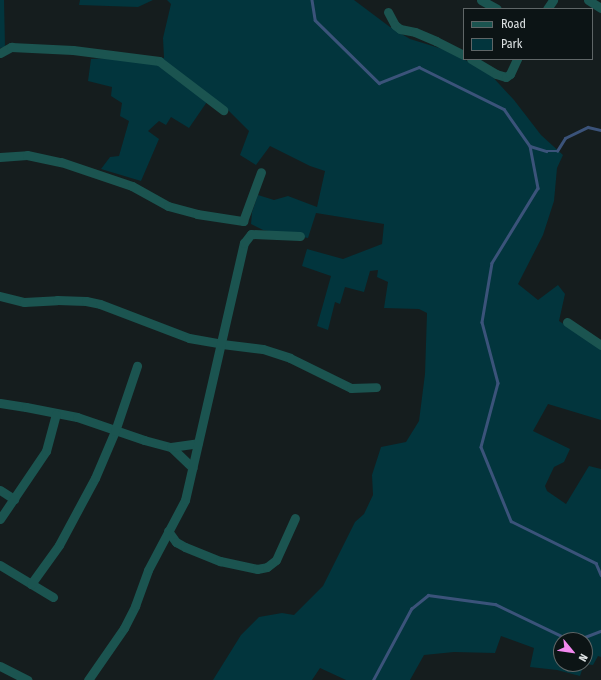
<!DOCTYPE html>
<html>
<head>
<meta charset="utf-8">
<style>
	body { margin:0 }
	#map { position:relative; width:601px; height:680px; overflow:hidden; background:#151d1e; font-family:"Fira Sans Condensed",sans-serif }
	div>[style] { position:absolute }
	.green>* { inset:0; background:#02353d }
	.stream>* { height:2.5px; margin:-1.25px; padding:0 1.25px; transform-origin:1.25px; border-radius:1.25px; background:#3b537a }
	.minor>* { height:9px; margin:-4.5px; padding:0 4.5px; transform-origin:4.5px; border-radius:4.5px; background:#1b5450 }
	span { translate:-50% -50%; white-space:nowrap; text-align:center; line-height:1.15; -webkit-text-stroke:3px #0c1415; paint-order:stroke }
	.legend { position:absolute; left:463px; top:8px; width:130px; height:52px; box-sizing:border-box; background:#0c1415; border:1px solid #5f6667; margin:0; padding:5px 7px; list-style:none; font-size:12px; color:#dce1e2 }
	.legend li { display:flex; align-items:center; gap:8px; height:20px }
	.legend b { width:20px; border:1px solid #5f6667 }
	.north { position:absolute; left:553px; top:632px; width:40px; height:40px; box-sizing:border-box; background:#0c1415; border:1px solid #5f6667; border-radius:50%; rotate:119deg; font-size:11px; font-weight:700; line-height:16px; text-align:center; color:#dce1e2 }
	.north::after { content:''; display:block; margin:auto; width:14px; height:18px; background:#f489f0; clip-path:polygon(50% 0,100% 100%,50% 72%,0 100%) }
</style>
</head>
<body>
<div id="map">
	<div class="green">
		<i style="clip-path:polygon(0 0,4px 0,5px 47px,0 48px)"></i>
		<i style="clip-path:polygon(80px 0,153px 0,138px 7px,79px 5px)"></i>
		<i style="clip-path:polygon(167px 0,354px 0,390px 27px,410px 39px,449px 51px,489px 73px,514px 100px,541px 135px,563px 155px,557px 168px,554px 201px,543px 235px,518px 284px,538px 300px,558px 285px,565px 294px,559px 321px,601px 348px,601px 420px,548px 404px,533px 431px,570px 449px,564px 462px,554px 467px,545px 486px,547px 491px,566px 504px,589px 466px,601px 469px,601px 657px,598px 656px,593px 665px,585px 664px,585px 640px,561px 640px,561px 664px,584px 664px,580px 676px,557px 670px,530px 667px,534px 648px,501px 636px,495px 653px,454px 652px,424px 655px,410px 680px,346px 680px,320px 668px,312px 680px,213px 680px,241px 635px,259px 617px,282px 613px,294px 615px,323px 586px,355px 522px,364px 514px,373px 495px,372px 475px,381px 447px,406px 442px,419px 421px,425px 374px,427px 313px,419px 309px,384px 308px,388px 282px,377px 277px,378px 270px,370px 271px,364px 292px,345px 287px,340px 304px,335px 302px,328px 330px,317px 326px,331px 276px,302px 266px,307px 249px,343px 259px,382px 244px,384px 224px,316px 213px,308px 238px,263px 230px,251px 224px,252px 212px,258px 195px,274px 200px,288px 196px,317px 207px,325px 171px,310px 166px,270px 146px,256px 165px,240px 155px,249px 131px,225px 107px,211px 96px,189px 128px,171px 117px,166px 125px,159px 121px,148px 131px,159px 139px,141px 181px,101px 169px,110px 157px,119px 156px,129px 121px,120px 116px,122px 103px,111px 96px,112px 87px,88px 81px,91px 59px,135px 56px,164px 58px,163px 38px,171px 4px)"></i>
	</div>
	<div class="stream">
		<i style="left:312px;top:0;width:20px;rotate:81deg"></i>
		<i style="left:315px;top:20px;width:90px;rotate:44.5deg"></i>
		<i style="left:379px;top:83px;width:43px;rotate:-21.8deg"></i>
		<i style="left:419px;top:67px;width:95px;rotate:26.3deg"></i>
		<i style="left:504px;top:109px;width:45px;rotate:54.9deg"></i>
		<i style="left:530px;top:146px;width:43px;rotate:79.2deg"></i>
		<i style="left:538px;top:188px;width:88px;rotate:121.5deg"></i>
		<i style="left:492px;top:263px;width:60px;rotate:99.6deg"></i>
		<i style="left:482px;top:322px;width:63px;rotate:75.3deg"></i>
		<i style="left:498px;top:383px;width:66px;rotate:104.9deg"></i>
		<i style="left:481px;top:447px;width:80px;rotate:67.9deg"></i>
		<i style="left:511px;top:521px;width:95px;rotate:26.3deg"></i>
		<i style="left:596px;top:563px;width:13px;rotate:67deg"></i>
		<i style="left:530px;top:146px;width:17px;rotate:17deg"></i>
		<i style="left:546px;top:151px;width:11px"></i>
		<i style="left:557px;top:151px;width:15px;rotate:-58deg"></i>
		<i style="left:565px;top:138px;width:25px;rotate:-26deg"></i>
		<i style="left:588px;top:127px;width:13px;rotate:13deg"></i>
		<i style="left:577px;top:640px;width:26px;rotate:-21deg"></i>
		<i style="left:373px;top:680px;width:81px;rotate:-61.8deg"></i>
		<i style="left:411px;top:609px;width:22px;rotate:-39deg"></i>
		<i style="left:428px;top:595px;width:68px;rotate:7.7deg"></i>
		<i style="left:495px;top:604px;width:83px;rotate:25.6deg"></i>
	</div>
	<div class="minor">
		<i style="left:481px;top:0;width:18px;rotate:29deg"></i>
		<i style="left:588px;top:0;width:15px;rotate:32deg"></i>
		<i style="left:547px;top:9px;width:11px;rotate:-56deg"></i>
		<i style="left:388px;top:12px;width:15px;rotate:62deg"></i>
		<i style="left:395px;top:25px;width:6px;rotate:39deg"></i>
		<i style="left:400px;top:29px;width:15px;rotate:11deg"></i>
		<i style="left:415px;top:32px;width:23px;rotate:23deg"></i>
		<i style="left:436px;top:41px;width:31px;rotate:27deg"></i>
		<i style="left:0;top:53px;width:13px;rotate:-29deg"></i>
		<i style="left:11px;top:47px;width:62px;rotate:2.8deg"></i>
		<i style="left:73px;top:50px;width:87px;rotate:7.3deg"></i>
		<i style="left:159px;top:61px;width:81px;rotate:37.4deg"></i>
		<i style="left:471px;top:59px;width:29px;rotate:31deg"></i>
		<i style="left:496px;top:74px;width:10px;rotate:17deg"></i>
		<i style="left:506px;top:77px;width:5px;rotate:-37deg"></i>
		<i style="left:510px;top:74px;width:17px;rotate:-65deg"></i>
		<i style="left:0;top:157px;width:27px;rotate:-4deg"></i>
		<i style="left:27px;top:155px;width:35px;rotate:12deg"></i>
		<i style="left:61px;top:162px;width:75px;rotate:18.7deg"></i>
		<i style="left:132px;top:186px;width:41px;rotate:29.1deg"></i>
		<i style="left:168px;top:206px;width:30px;rotate:15deg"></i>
		<i style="left:197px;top:214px;width:47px;rotate:8.7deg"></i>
		<i style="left:243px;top:221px;width:52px;rotate:-69.8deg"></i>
		<i style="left:0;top:296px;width:25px;rotate:14deg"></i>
		<i style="left:24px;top:302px;width:33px;rotate:-3deg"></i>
		<i style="left:57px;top:300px;width:29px;rotate:2deg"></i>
		<i style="left:86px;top:301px;width:14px;rotate:12deg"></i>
		<i style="left:100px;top:304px;width:95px;rotate:20.9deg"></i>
		<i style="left:189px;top:338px;width:34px;rotate:10deg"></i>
		<i style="left:222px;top:344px;width:41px;rotate:7deg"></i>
		<i style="left:263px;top:349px;width:28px;rotate:18deg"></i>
		<i style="left:290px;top:358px;width:68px;rotate:26.2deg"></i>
		<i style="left:351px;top:388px;width:25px;rotate:-2deg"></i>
		<i style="left:567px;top:322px;width:41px;rotate:34.1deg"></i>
		<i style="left:0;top:403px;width:26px;rotate:9deg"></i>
		<i style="left:26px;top:407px;width:52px;rotate:11.1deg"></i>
		<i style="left:77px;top:417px;width:71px;rotate:18.9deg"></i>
		<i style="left:144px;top:440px;width:28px;rotate:15deg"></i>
		<i style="left:171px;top:447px;width:30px;rotate:44deg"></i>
		<i style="left:171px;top:447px;width:27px;rotate:-8deg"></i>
		<i style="left:0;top:490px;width:17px;rotate:33deg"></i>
		<i style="left:0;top:519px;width:82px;rotate:-55.9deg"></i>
		<i style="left:46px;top:451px;width:38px;rotate:-75deg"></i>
		<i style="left:168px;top:531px;width:14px;rotate:54deg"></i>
		<i style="left:176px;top:542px;width:10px;rotate:29deg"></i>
		<i style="left:185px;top:547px;width:38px;rotate:22deg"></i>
		<i style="left:220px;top:561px;width:38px;rotate:12deg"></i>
		<i style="left:257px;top:569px;width:10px;rotate:-11deg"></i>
		<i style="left:267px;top:567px;width:11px;rotate:-38deg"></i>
		<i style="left:276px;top:560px;width:46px;rotate:-65.7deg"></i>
		<i style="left:0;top:565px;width:62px;rotate:31.1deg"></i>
		<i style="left:31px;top:584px;width:48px;rotate:-54.3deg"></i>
		<i style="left:59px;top:545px;width:76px;rotate:-61.8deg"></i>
		<i style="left:95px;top:478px;width:51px;rotate:-66.9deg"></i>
		<i style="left:115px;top:431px;width:69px;rotate:-71.3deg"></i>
		<i style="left:0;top:666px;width:31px;rotate:27deg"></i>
		<i style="left:88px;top:680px;width:63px;rotate:-55.3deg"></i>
		<i style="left:124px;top:628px;width:25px;rotate:-63deg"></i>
		<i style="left:135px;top:606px;width:38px;rotate:-70deg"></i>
		<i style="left:148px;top:570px;width:79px;rotate:-62.1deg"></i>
		<i style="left:185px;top:500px;width:264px;rotate:-77.1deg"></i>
		<i style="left:244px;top:243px;width:11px;rotate:-52deg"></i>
		<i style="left:251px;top:234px;width:49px;rotate:2.3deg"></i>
	</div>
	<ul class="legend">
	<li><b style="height:5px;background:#1b5450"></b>Road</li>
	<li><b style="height:11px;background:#02353d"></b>Park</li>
	</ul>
	<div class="north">N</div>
</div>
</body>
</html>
